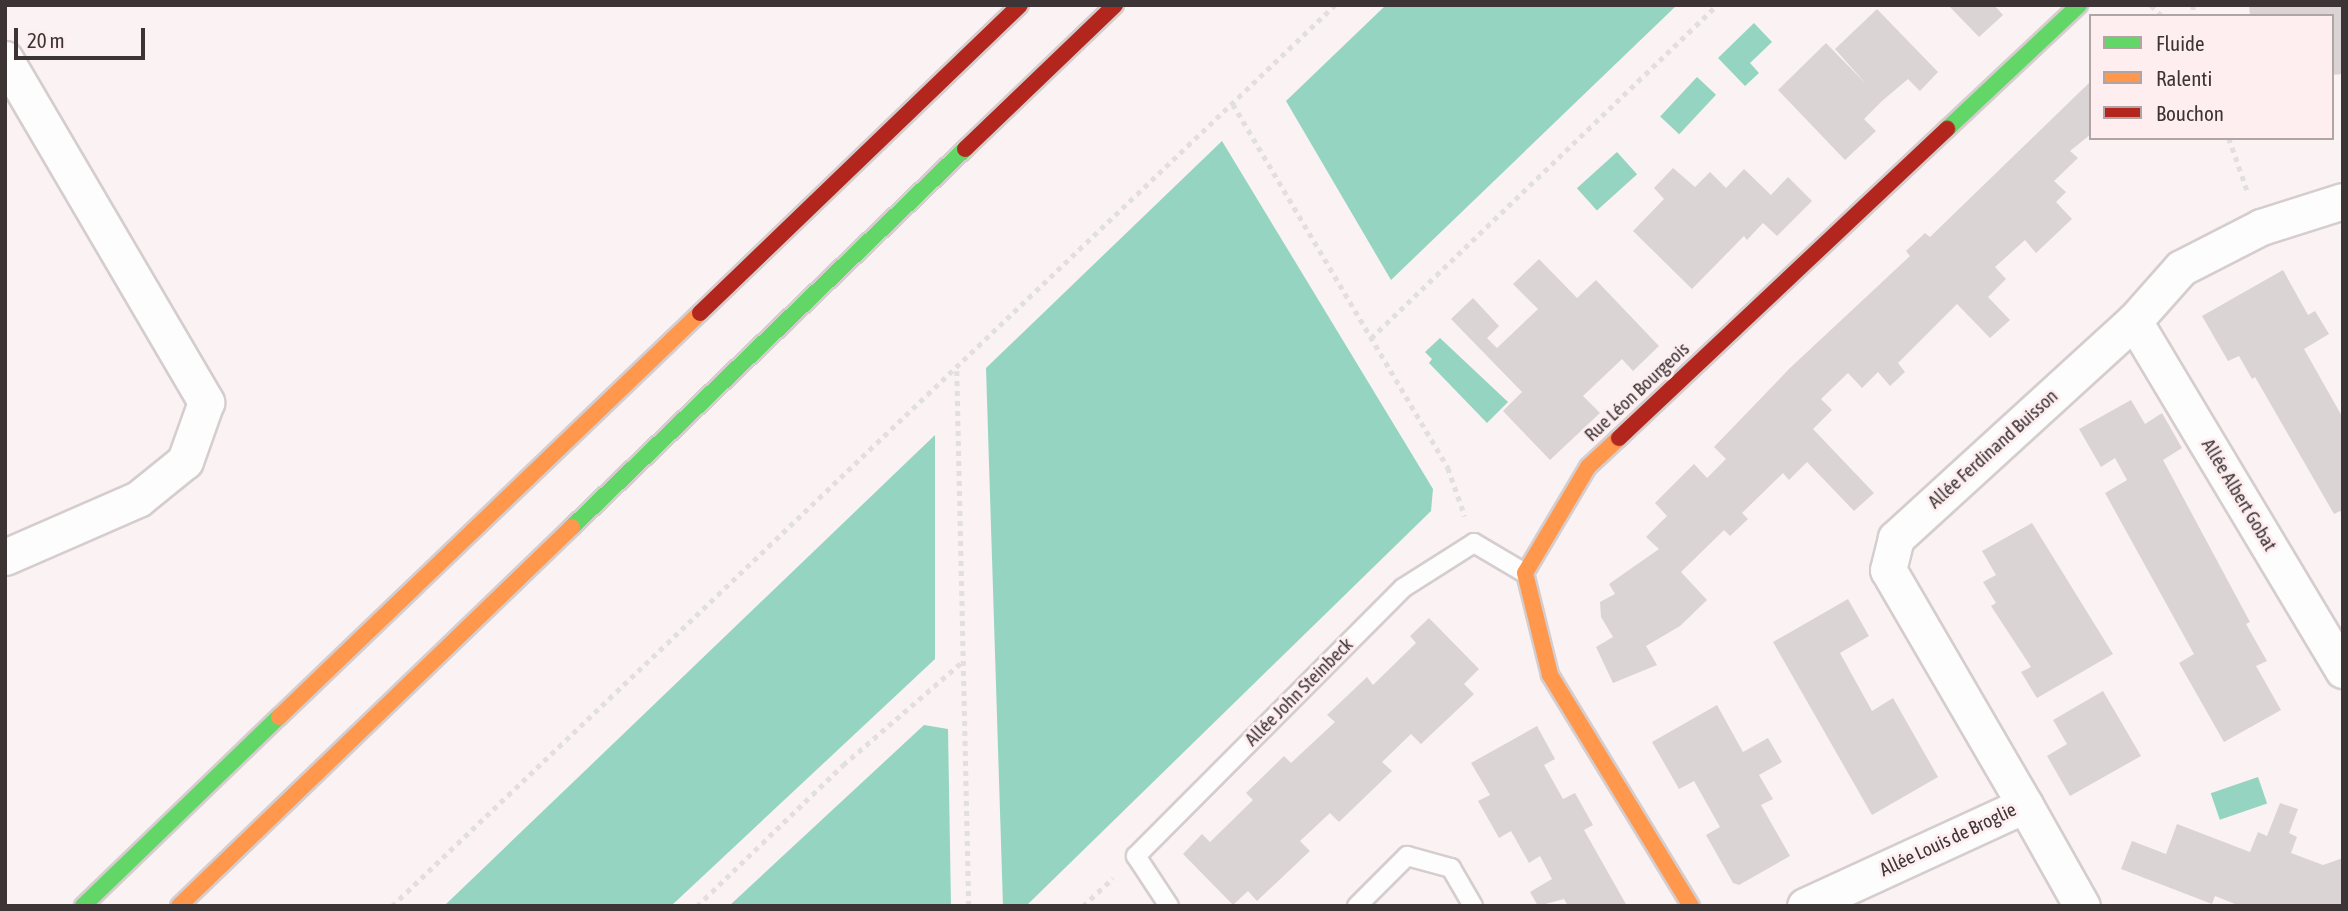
<!DOCTYPE html>
<html>
<head>
<meta charset="utf-8">
<style>
	body { margin:0 }
	#map { position:relative; width:2348px; height:911px; overflow:hidden; background:#faf2f3; font-family:"Asap Condensed",sans-serif }
	div>[style] { position:absolute }
	.water>* { inset:0; background:#95d4c1; transform-origin:0 0 }
	.building>* { inset:0; background:#dbd4d5 }
	.path>* { height:4.5px; margin-top:-2.25px; transform-origin:0; background:repeating-linear-gradient(90deg,#e1dfdf 0 5px,transparent 0 10px) }
	.roads { filter:drop-shadow(2px 0 #d5cdce) drop-shadow(-2px 0 #d5cdce) drop-shadow(0 2px #d5cdce) drop-shadow(0 -2px #d5cdce) }
	.lane>* { height:18px; margin:-9px; padding:0 9px; transform-origin:9px; border-radius:9px; background:#fefdfd }
	.street>* { height:35px; margin:-17.5px; padding:0 17.5px; transform-origin:17.5px; border-radius:17.5px; background:#fefdfd }
	.fast>* { height:16px; margin:-8px; padding:0 8px; transform-origin:8px; border-radius:8px; background:#63d668 }
	.slow>* { height:16px; margin:-8px; padding:0 8px; transform-origin:8px; border-radius:8px; background:#ff974d }
	.jam>* { height:16px; margin:-8px; padding:0 8px; transform-origin:8px; border-radius:8px; background:#b3261e }
	span { translate:-50% -50%; white-space:nowrap; text-align:center; line-height:1.15; -webkit-text-stroke:6px #feeef0; paint-order:stroke }
	.street-label { font-size:19px; color:#3c3435 }
	.frame { position:absolute; inset:0; border:7px solid #3c3435; pointer-events:none }
	.legend { position:absolute; left:2089px; top:14px; width:245px; height:126px; box-sizing:border-box; background:#feeef0; border:2px solid #b0a4a5; margin:0; padding:9px 12px; list-style:none; font-size:21px; color:#3c3435 }
	.legend li { display:flex; align-items:center; gap:14px; height:35px }
	.legend b { width:35px; border:2px solid #b0a4a5 }
	.scale { position:absolute; left:14px; top:28px; width:131px; height:32px; box-sizing:border-box; border:4px solid #3c3435; border-top:0; padding-left:9px; font-size:21px; line-height:24px; white-space:nowrap; color:#3c3435; -webkit-text-stroke:5px #feeef0; paint-order:stroke }
</style>
</head>
<body>
<div id="map">
	<div class="water">
		<i style="clip-path:polygon(1386px 5px,1677px 5px,1391px 280px,1286px 101px)"></i>
		<i style="clip-path:polygon(1754px 23px,1772px 42px,1750px 63px,1759px 73px,1745px 86px,1718px 58px)"></i>
		<i style="left:1697px;top:77px;width:26px;height:54px;rotate:43deg"></i>
		<i style="clip-path:polygon(1222px 141px,1433px 489px,1431px 511px,1026px 906px,1003px 906px,986px 368px)"></i>
		<i style="left:1617px;top:152px;width:30px;height:54px;rotate:48deg"></i>
		<i style="clip-path:polygon(1440px 338px,1508px 402px,1487px 423px,1429px 363px,1432px 359px,1425px 352px)"></i>
		<i style="clip-path:polygon(935px 435px,935px 659px,671px 906px,444px 906px)"></i>
		<i style="clip-path:polygon(924px 725px,948px 729px,951px 906px,729px 906px)"></i>
		<i style="left:2258px;top:777px;width:28px;height:50px;rotate:71deg"></i>
	</div>
	<div class="building">
		<i style="clip-path:polygon(1948px 5px,1994px 5px,2003px 15px,1979px 37px)"></i>
		<i style="clip-path:polygon(2249px 5px,2343px 5px,2343px 74px,2332px 75px,2332px 16px,2250px 16px)"></i>
		<i style="clip-path:polygon(1877px 9px,1938px 72px,1920px 91px,1908px 79px,1882px 101px,1864px 119px,1876px 131px,1845px 160px,1778px 90px,1826px 43px,1866px 84px,1835px 49px)"></i>
		<i style="clip-path:polygon(2091px 81px,2091px 134px,2070px 151px,2078px 158px,2054px 181px,2066px 192px,2056px 202px,2072px 219px,2036px 253px,2025px 240px,1995px 267px,2006px 279px,1988px 297px,2010px 320px,1990px 338px,1957px 304px,1898px 363px,1905px 372px,1890px 386px,1878px 372px,1862px 388px,1848px 373px,1821px 399px,1832px 410px,1813px 429px,1874px 493px,1854px 511px,1807px 462px,1789px 480px,1783px 473px,1742px 513px,1748px 519px,1730px 536px,1724px 530px,1681px 572px,1707px 600px,1680px 626px,1646px 646px,1657px 665px,1613px 683px,1596px 647px,1613px 637px,1601px 617px,1600px 602px,1615px 594px,1609px 584px,1659px 549px,1646px 537px,1667px 516px,1655px 503px,1694px 464px,1707px 478px,1726px 459px,1714px 447px,1790px 368px,1910px 256px,1906px 251px,1925px 233px,1930px 237px)"></i>
		<i style="clip-path:polygon(1673px 168px,1695px 187px,1710px 172px,1726px 188px,1744px 169px,1771px 195px,1788px 177px,1812px 201px,1777px 236px,1763px 223px,1747px 240px,1744px 236px,1692px 289px,1633px 231px,1664px 199px,1654px 188px)"></i>
		<i style="clip-path:polygon(1539px 259px,1577px 298px,1596px 280px,1659px 346px,1633px 371px,1622px 359px,1583px 396px,1600px 413px,1550px 460px,1503px 411px,1522px 392px,1451px 319px,1473px 298px,1499px 326px,1487px 338px,1497px 348px,1538px 309px,1513px 284px)"></i>
		<i style="clip-path:polygon(2283px 270px,2308px 315px,2315px 311px,2329px 334px,2304px 349px,2343px 418px,2343px 516px,2340px 511px,2334px 514px,2255px 377px,2252px 379px,2239px 356px,2228px 361px,2202px 316px)"></i>
		<i style="clip-path:polygon(2131px 400px,2145px 424px,2162px 413px,2182px 448px,2163px 460px,2250px 622px,2246px 624px,2267px 661px,2256px 666px,2281px 710px,2224px 742px,2179px 663px,2194px 654px,2105px 493px,2127px 480px,2115px 458px,2101px 467px,2079px 429px)"></i>
		<i style="clip-path:polygon(2032px 523px,2113px 654px,2037px 698px,2021px 672px,2031px 667px,1991px 606px,1996px 603px,1983px 582px,1996px 575px,1982px 551px)"></i>
		<i style="clip-path:polygon(1848px 599px,1869px 636px,1840px 653px,1872px 711px,1893px 698px,1938px 777px,1872px 815px,1773px 642px)"></i>
		<i style="clip-path:polygon(1429px 618px,1479px 669px,1464px 684px,1474px 694px,1421px 744px,1411px 734px,1382px 762px,1392px 771px,1339px 822px,1330px 813px,1300px 841px,1310px 851px,1257px 901px,1248px 891px,1233px 905px,1183px 854px,1202px 834px,1210px 842px,1253px 800px,1246px 793px,1284px 756px,1291px 763px,1335px 722px,1327px 715px,1367px 677px,1373px 685px,1416px 643px,1410px 636px)"></i>
		<i style="clip-path:polygon(2103px 691px,2141px 756px,2070px 796px,2047px 756px,2067px 744px,2053px 720px)"></i>
		<i style="clip-path:polygon(1717px 705px,1743px 752px,1768px 738px,1782px 762px,1759px 775px,1773px 799px,1761px 805px,1790px 856px,1739px 885px,1733px 883px,1706px 835px,1720px 827px,1694px 781px,1679px 789px,1652px 742px)"></i>
		<i style="clip-path:polygon(1537px 726px,1555px 759px,1544px 765px,1563px 799px,1575px 793px,1593px 825px,1584px 830px,1627px 906px,1568px 906px,1564px 899px,1538px 906px,1530px 892px,1552px 879px,1540px 856px,1529px 863px,1511px 831px,1499px 838px,1478px 801px,1490px 795px,1471px 763px)"></i>
		<i style="clip-path:polygon(2280px 803px,2298px 809px,2289px 833px,2297px 837px,2291px 853px,2323px 865px,2343px 858px,2343px 906px,2240px 906px,2215px 896px,2212px 904px,2121px 869px,2132px 841px,2166px 854px,2177px 824px,2250px 852px,2258px 832px,2267px 836px)"></i>
	</div>
	<div class="path">
		<i style="left:2151px;top:5px;width:16px;rotate:45deg"></i>
		<i style="left:2193px;top:5px;width:11px;rotate:85deg"></i>
		<i style="left:1233px;top:104px;width:423px;rotate:59.4deg"></i>
		<i style="left:1448px;top:468px;width:51px;rotate:70.5deg"></i>
		<i style="left:2229px;top:138px;width:55px;rotate:70.9deg"></i>
		<i style="left:1371px;top:338px;width:480px;rotate:-43.9deg"></i>
		<i style="left:957px;top:371px;width:535px;rotate:88.72deg"></i>
		<i style="left:392px;top:906px;width:1304px;rotate:-43.7deg"></i>
		<i style="left:697px;top:906px;width:203px;rotate:-44deg"></i>
		<i style="left:843px;top:765px;width:159px;rotate:-40.9deg"></i>
		<i style="left:1083px;top:906px;width:41px;rotate:-43deg"></i>
	</div>
	<div class="roads">
		<div class="lane">
			<i style="left:1169px;top:906px;width:60px;rotate:-123.4deg"></i>
			<i style="left:1136px;top:856px;width:378px;rotate:-45.1deg"></i>
			<i style="left:1403px;top:588px;width:84px;rotate:-32.4deg"></i>
			<i style="left:1474px;top:543px;width:59px;rotate:30.5deg"></i>
			<i style="left:1357px;top:906px;width:71px;rotate:-45deg"></i>
			<i style="left:1407px;top:856px;width:46px;rotate:15.3deg"></i>
			<i style="left:1451px;top:868px;width:44px;rotate:59.9deg"></i>
		</div>
		<div class="street">
			<i style="left:5px;top:59px;width:398px;rotate:59.6deg"></i>
			<i style="left:206px;top:402px;width:63px;rotate:109.6deg"></i>
			<i style="left:185px;top:461px;width:60px;rotate:141deg"></i>
			<i style="left:138px;top:499px;width:145px;rotate:156.4deg"></i>
			<i style="left:2134px;top:321px;width:407px;rotate:59.1deg"></i>
			<i style="left:2025px;top:805px;width:272px;rotate:-120.2deg"></i>
			<i style="left:1888px;top:570px;width:33px;rotate:-76deg"></i>
			<i style="left:1896px;top:538px;width:322px;rotate:-42.4deg"></i>
			<i style="left:2134px;top:321px;width:71px;rotate:-48.4deg"></i>
			<i style="left:2181px;top:268px;width:90px;rotate:-27.1deg"></i>
			<i style="left:2261px;top:227px;width:86px;rotate:-17.6deg"></i>
			<i style="left:1805px;top:906px;width:242px;rotate:-24.7deg"></i>
			<i style="left:2025px;top:805px;width:116px;rotate:60.6deg"></i>
		</div>
		<div class="fast">
			<i style="left:1947px;top:129px;width:181px;rotate:-43.2deg"></i>
			<i style="left:572px;top:527px;width:545px;rotate:-43.89deg"></i>
			<i style="left:83px;top:906px;width:272px;rotate:-44deg"></i>
		</div>
		<div class="slow">
			<i style="left:1619px;top:438px;width:42px;rotate:136.9deg"></i>
			<i style="left:1588px;top:467px;width:123px;rotate:120.7deg"></i>
			<i style="left:1525px;top:573px;width:105px;rotate:76.2deg"></i>
			<i style="left:1550px;top:675px;width:271px;rotate:58.6deg"></i>
			<i style="left:279px;top:717px;width:583px;rotate:-43.82deg"></i>
			<i style="left:179px;top:906px;width:546px;rotate:-43.96deg"></i>
		</div>
		<div class="jam">
			<i style="left:965px;top:149px;width:208px;rotate:-43.8deg"></i>
			<i style="left:700px;top:313px;width:444px;rotate:-43.9deg"></i>
			<i style="left:1619px;top:438px;width:451px;rotate:-43.3deg"></i>
		</div>
	</div>
	<div class="street-label">
		<span style="left:1637px;top:392px;rotate:-43deg">Rue Léon Bourgeois</span>
		<span style="left:1993px;top:449px;rotate:-42deg">Allée Ferdinand Buisson</span>
		<span style="left:2239px;top:495px;rotate:59deg">Allée Albert Gobat</span>
		<span style="left:1299px;top:692px;rotate:-45deg">Allée John Steinbeck</span>
		<span style="left:1948px;top:840px;rotate:-25deg">Allée Louis de Broglie</span>
	</div>
	<div class="frame"></div>
	<ul class="legend">
	<li><b style="height:9px;background:#63d668"></b>Fluide</li>
	<li><b style="height:9px;background:#ff974d"></b>Ralenti</li>
	<li><b style="height:9px;background:#b3261e"></b>Bouchon</li>
	</ul>
	<div class="scale">20 m</div>
</div>
</body>
</html>
